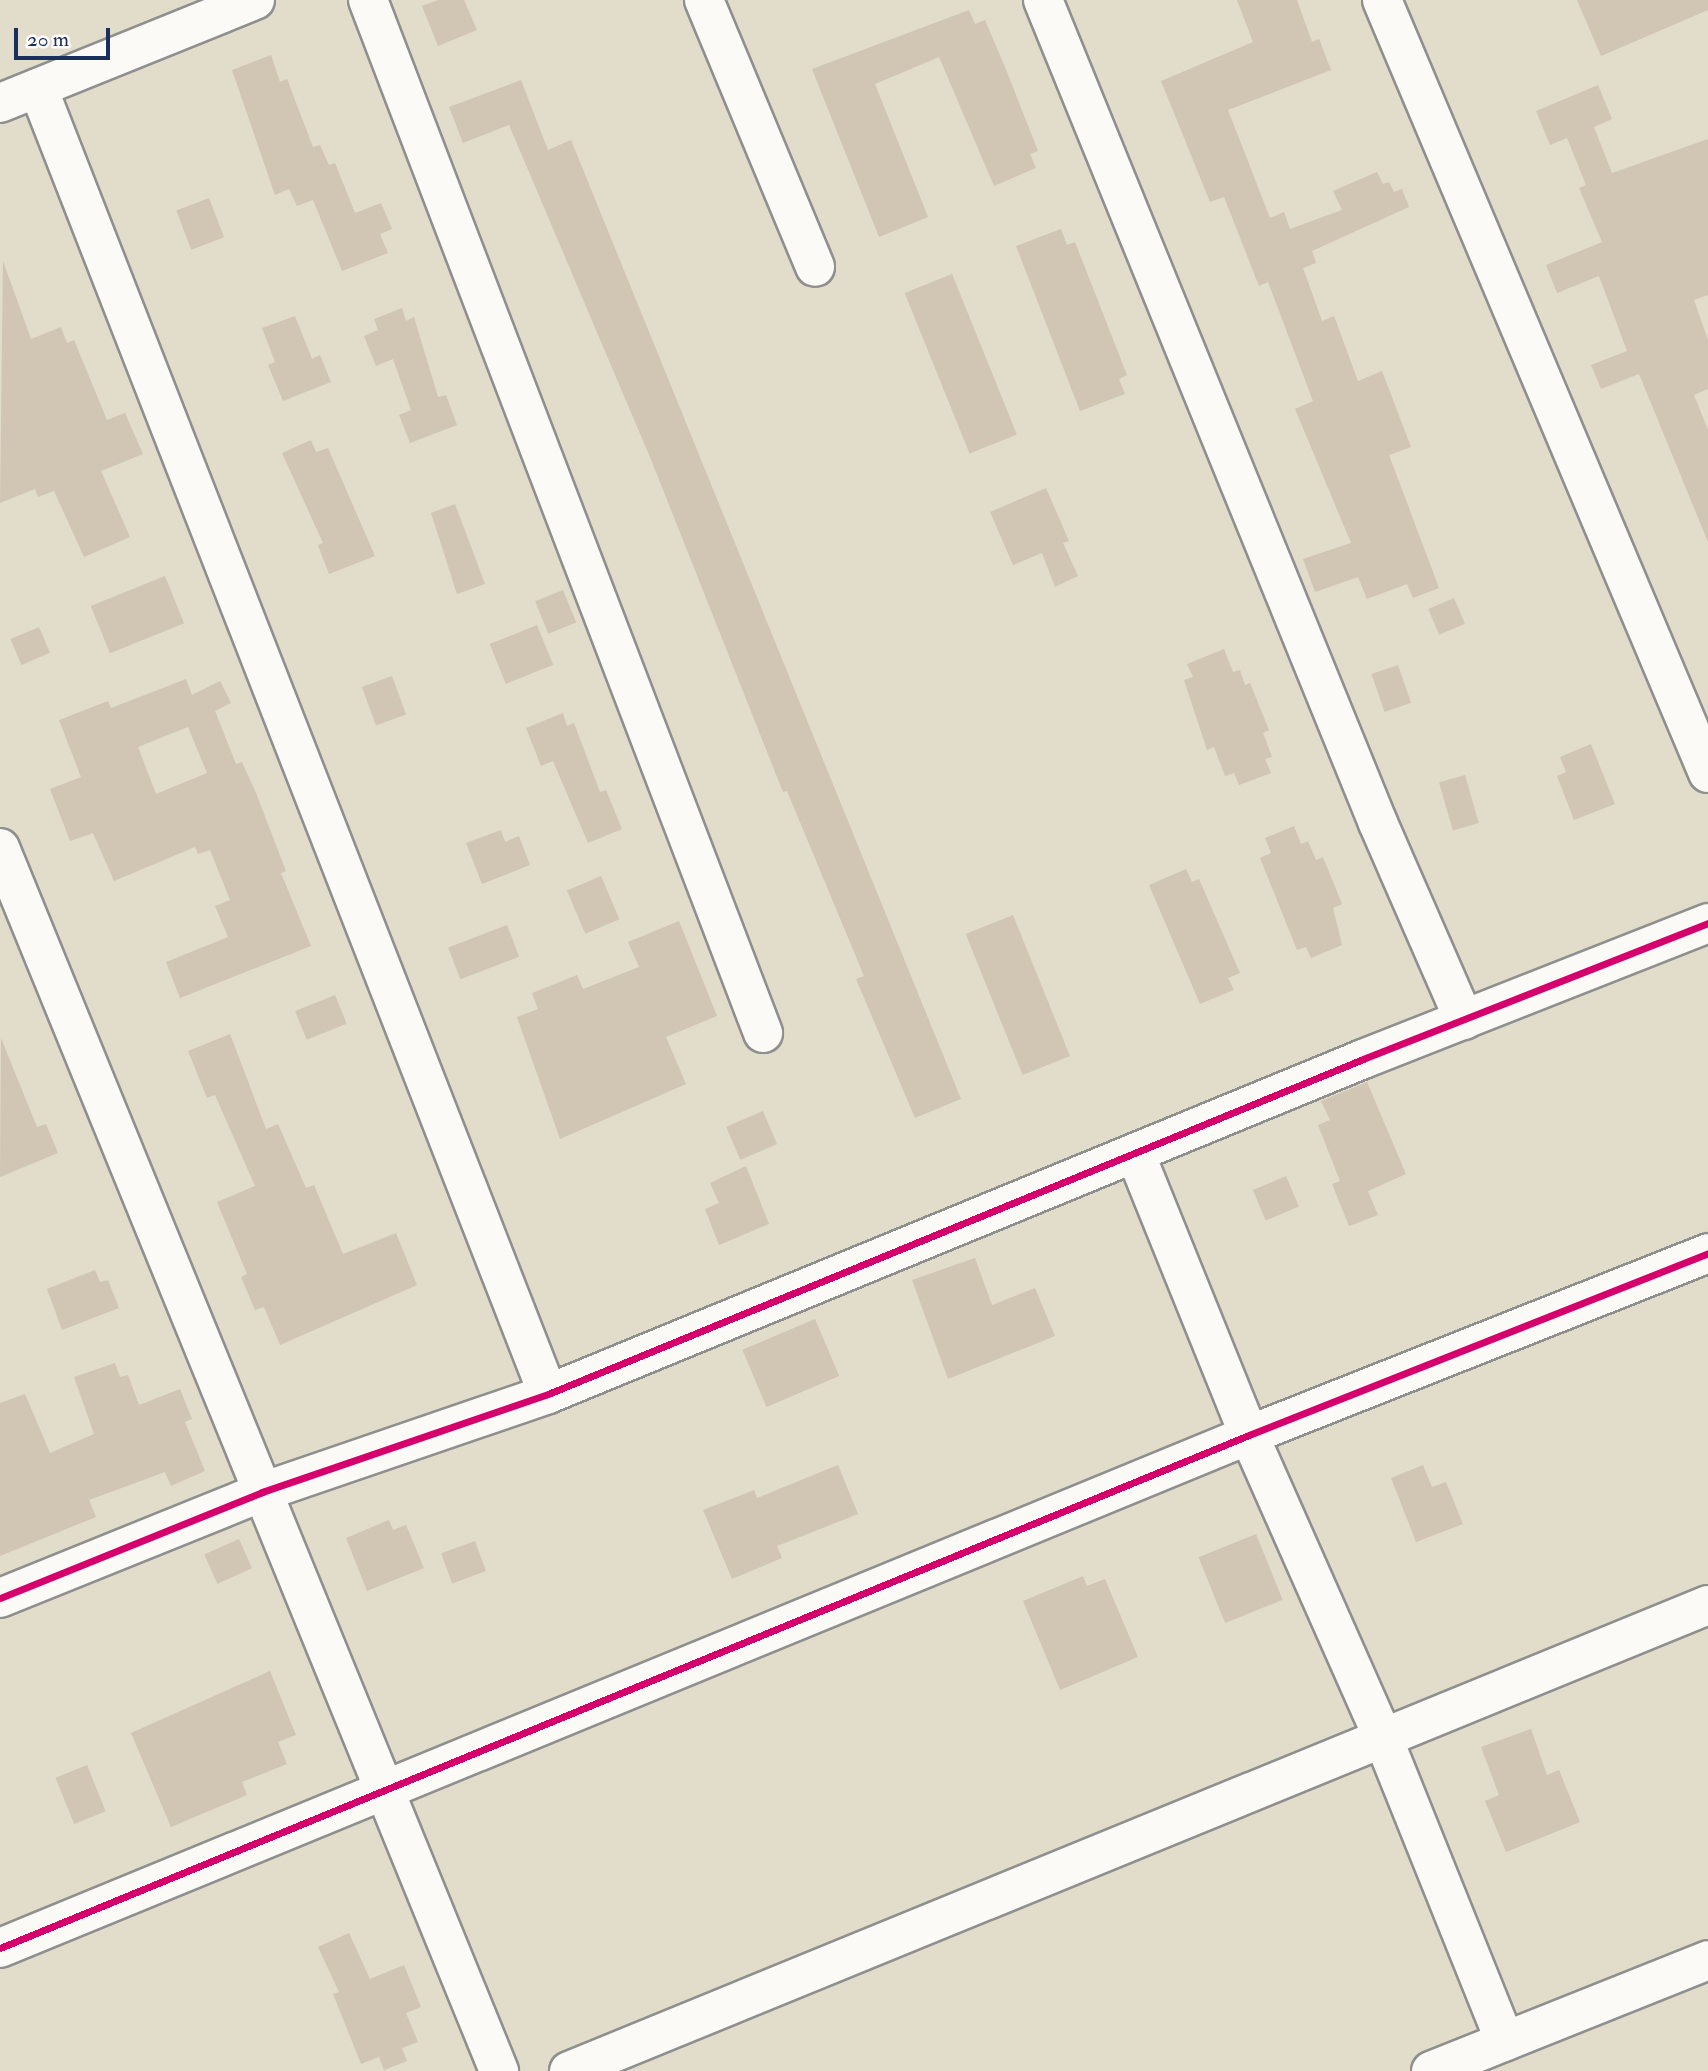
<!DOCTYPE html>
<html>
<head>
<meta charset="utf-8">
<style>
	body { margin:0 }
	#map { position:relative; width:1708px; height:2071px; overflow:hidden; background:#e2dccb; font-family:"IM FELL Double Pica",serif }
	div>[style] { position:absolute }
	.building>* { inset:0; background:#d1c5b4; transform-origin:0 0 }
	.roads { filter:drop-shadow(2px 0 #8f8f8e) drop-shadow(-2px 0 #8f8f8e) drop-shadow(0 2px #8f8f8e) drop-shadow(0 -2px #8f8f8e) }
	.minor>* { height:38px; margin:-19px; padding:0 19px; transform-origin:19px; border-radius:19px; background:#fbfaf7 }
	.cycleway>* { height:7px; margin:-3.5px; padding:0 3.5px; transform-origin:3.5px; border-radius:3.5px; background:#d6006c }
	span { translate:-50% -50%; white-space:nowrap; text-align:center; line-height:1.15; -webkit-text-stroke:5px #fdfcf7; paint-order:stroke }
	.scale { position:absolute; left:14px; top:28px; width:96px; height:32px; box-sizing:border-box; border:4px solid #1b2f5e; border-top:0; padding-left:9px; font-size:21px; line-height:24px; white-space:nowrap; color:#1b2f5e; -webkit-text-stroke:5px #fdfcf7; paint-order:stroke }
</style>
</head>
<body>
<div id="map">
	<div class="building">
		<i style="clip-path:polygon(438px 0,464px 0,477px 30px,438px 46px,422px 6px)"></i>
		<i style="clip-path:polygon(1237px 0,1297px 0,1312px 42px,1319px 39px,1331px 70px,1228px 110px,1270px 218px,1284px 212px,1290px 229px,1342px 210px,1333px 191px,1377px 172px,1383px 184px,1389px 182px,1394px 192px,1402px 189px,1409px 207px,1312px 251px,1316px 263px,1303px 268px,1322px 321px,1334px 316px,1358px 381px,1382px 371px,1411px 447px,1389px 455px,1439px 588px,1413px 598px,1407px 584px,1367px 599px,1358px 577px,1315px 592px,1303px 559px,1351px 543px,1295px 409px,1313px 401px,1268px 282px,1259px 286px,1224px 197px,1210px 202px,1161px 81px,1253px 42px)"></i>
		<i style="clip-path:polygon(1577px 0,1708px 0,1708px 10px,1601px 56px)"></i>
		<i style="clip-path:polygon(969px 10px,975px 24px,985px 20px,1007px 72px,1038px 151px,1030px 154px,1036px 168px,994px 186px,939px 57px,875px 84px,928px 217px,879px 237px,812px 69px)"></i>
		<i style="clip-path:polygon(271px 55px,280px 82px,287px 79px,313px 147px,320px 145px,329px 165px,335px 163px,355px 213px,381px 203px,392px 229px,380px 234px,388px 253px,342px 271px,313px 200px,297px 206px,289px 189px,275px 195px,232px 70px)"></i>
		<i style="clip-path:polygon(521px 80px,548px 150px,571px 140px,961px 1099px,915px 1118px,856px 979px,864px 976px,787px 791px,783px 792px,652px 462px,509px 125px,463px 143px,449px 107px)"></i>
		<i style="clip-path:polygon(1598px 85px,1612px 119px,1594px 127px,1612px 173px,1708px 139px,1708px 295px,1694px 300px,1708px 340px,1708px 389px,1694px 395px,1708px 430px,1708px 542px,1639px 374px,1601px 389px,1591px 365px,1627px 351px,1599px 276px,1557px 293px,1546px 265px,1602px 242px,1579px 188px,1586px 185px,1567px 138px,1550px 145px,1536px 111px)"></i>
		<i style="left:209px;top:198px;width:42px;height:35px;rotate:69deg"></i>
		<i style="clip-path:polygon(1061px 229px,1067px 245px,1075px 242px,1127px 375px,1119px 379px,1125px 394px,1080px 411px,1016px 246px)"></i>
		<i style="clip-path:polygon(3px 261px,31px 339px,61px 327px,67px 343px,74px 340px,107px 420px,125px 413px,143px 454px,101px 471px,130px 537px,84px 557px,54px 491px,38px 497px,35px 489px,0 503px)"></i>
		<i style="left:952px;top:274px;width:173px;height:51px;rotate:68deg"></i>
		<i style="clip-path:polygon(402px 308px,406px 321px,414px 317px,438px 397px,446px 395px,457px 425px,410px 443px,399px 415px,411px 410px,393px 359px,376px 366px,364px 336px,378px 330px,374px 319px)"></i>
		<i style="clip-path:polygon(295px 316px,312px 359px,320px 355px,331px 382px,283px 401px,268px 365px,275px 362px,262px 328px)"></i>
		<i style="clip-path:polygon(311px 440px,316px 452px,328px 448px,375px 556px,329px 574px,318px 545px,323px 543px,282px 453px)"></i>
		<i style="clip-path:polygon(1046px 488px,1069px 541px,1063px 543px,1078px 576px,1055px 587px,1042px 553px,1013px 565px,990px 512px)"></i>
		<i style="clip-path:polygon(455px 504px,485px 584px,457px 594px,431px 513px)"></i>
		<i style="left:165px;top:576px;width:51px;height:80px;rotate:68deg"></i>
		<i style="left:563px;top:590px;width:35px;height:30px;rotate:68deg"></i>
		<i style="left:1454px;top:598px;width:28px;height:28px;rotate:67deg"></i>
		<i style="left:537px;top:625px;width:43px;height:51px;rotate:68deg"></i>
		<i style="left:39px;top:627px;width:28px;height:31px;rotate:67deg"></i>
		<i style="clip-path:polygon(1224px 649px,1233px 672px,1240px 670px,1245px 685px,1250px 683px,1269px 730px,1263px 733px,1272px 757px,1265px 759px,1271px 773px,1239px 785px,1234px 773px,1225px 776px,1214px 747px,1207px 750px,1184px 680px,1193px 677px,1187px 664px)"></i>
		<i style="left:1398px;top:665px;width:40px;height:28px;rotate:71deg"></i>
		<i style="left:392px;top:676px;width:41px;height:32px;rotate:70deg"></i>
		<i style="clip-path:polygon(evenodd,186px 679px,192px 695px,220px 681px,231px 703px,215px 711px,236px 764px,242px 762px,256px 793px,286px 871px,281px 873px,311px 946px,180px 998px,166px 962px,228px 937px,215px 906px,230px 900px,210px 850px,198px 854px,195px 847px,114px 881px,93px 833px,70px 841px,50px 789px,81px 777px,59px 720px,108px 701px,111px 708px,186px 679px,188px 727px,207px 773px,156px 794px,138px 747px,188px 727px)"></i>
		<i style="clip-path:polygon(563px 713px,567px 726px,574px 723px,600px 792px,606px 790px,622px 829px,588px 843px,553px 761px,541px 766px,526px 728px)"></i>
		<i style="clip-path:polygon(1591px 744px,1615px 804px,1574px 820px,1557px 776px,1566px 772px,1560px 757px)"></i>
		<i style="left:1465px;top:775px;width:50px;height:27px;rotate:74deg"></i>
		<i style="clip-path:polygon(1294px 826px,1301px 844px,1308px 841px,1316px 860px,1323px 857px,1342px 904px,1333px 908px,1342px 945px,1311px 958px,1306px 947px,1297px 950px,1260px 858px,1271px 853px,1265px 838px)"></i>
		<i style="clip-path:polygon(501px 830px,505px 842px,519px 836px,530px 865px,482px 884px,466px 843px)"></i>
		<i style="clip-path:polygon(1186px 869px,1192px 882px,1199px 879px,1240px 973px,1228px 978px,1234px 990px,1200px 1004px,1149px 885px)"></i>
		<i style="left:601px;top:876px;width:47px;height:37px;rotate:67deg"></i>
		<i style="left:1013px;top:915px;width:152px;height:51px;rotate:68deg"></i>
		<i style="clip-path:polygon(679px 921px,717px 1016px,666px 1037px,686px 1084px,560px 1139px,517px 1017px,538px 1009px,532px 993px,577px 975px,583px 989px,639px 967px,628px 942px)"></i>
		<i style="left:507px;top:925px;width:34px;height:63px;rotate:69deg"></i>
		<i style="left:335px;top:995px;width:31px;height:43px;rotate:68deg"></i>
		<i style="clip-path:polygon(230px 1034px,266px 1129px,278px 1124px,306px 1188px,314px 1185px,343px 1254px,396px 1233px,417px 1285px,280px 1345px,264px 1307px,255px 1310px,241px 1277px,247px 1274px,217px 1202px,255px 1186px,215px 1095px,207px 1098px,188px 1051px)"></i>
		<i style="clip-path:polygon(1px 1038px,37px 1127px,46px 1124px,58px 1153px,0 1177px)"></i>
		<i style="clip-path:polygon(1367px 1082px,1406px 1174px,1368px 1191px,1378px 1215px,1349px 1226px,1332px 1184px,1340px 1181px,1318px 1125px,1330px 1120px,1321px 1101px)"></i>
		<i style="left:763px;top:1111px;width:36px;height:40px;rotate:67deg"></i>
		<i style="clip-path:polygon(746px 1166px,769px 1224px,719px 1245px,705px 1209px,719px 1203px,710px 1183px)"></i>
		<i style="left:1286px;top:1176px;width:33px;height:36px;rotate:67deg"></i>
		<i style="clip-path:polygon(975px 1258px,992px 1305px,1035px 1288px,1055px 1336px,948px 1379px,912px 1280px)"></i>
		<i style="clip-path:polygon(95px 1270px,100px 1282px,108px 1280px,119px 1308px,62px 1330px,47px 1289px)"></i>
		<i style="left:815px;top:1319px;width:62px;height:79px;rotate:67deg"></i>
		<i style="clip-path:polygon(115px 1363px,120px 1377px,128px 1375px,139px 1405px,180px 1389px,192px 1419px,185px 1422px,205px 1471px,171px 1486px,165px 1472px,89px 1500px,96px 1517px,0 1556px,0 1403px,25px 1394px,50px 1453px,94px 1434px,74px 1377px)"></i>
		<i style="clip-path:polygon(838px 1465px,858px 1514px,777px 1546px,782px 1558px,732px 1579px,703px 1510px,754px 1490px,757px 1498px)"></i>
		<i style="clip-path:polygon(1423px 1465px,1432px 1487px,1446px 1482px,1463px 1524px,1416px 1542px,1391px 1478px)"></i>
		<i style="clip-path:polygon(389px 1520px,393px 1530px,406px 1525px,424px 1568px,367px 1591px,346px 1538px)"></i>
		<i style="left:1256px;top:1534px;width:71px;height:62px;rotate:68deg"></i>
		<i style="left:239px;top:1539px;width:32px;height:38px;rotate:66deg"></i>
		<i style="left:475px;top:1541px;width:32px;height:36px;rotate:70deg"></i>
		<i style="clip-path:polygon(1083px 1576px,1087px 1586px,1105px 1579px,1138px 1657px,1060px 1690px,1023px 1601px)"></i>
		<i style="clip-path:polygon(270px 1671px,296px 1735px,278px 1742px,287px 1764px,242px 1782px,247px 1795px,171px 1827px,131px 1733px)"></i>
		<i style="clip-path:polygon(1531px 1729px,1547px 1775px,1559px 1770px,1580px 1822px,1506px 1852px,1485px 1801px,1499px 1795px,1481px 1747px)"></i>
		<i style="left:87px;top:1765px;width:50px;height:34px;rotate:68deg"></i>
		<i style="clip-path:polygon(349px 1933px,370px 1979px,404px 1965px,421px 2007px,406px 2013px,418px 2042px,402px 2048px,407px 2061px,384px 2070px,379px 2057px,361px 2064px,333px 1994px,339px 1992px,318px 1947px)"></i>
	</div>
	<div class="roads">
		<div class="minor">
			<i style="left:368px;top:0;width:1106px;rotate:69.07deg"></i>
			<i style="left:704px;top:0;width:289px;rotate:67.4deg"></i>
			<i style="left:1043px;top:0;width:889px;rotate:67.85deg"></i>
			<i style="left:1378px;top:823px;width:215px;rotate:66.4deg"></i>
			<i style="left:1382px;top:0;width:839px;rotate:67.13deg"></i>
			<i style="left:38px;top:88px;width:1402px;rotate:68.67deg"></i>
			<i style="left:0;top:103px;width:275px;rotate:-22deg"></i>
			<i style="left:0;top:848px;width:1321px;rotate:67.8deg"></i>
			<i style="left:1135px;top:1153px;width:304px;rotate:68deg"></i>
			<i style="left:1249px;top:1435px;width:331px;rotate:66.1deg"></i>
			<i style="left:1383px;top:1738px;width:327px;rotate:68.1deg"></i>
			<i style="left:0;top:1598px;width:283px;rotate:-22deg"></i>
			<i style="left:262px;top:1492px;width:302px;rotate:-18.9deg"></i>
			<i style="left:548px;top:1394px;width:881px;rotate:-22.34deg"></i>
			<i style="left:1363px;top:1059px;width:371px;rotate:-21.5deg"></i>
			<i style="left:0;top:1948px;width:1350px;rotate:-22.33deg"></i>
			<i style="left:1249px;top:1435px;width:494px;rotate:-21.6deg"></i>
			<i style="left:569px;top:2071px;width:1231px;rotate:-22.25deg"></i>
			<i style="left:1431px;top:2071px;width:298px;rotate:-21.8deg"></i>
		</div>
	</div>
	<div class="cycleway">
		<i style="left:0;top:1598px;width:283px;rotate:-22deg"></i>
		<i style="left:262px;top:1492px;width:302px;rotate:-18.9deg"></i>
		<i style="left:548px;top:1394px;width:881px;rotate:-22.34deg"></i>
		<i style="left:1363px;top:1059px;width:371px;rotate:-21.5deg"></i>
		<i style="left:0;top:1948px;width:1350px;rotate:-22.33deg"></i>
		<i style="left:1249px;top:1435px;width:494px;rotate:-21.6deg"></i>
	</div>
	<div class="scale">20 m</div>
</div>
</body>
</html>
